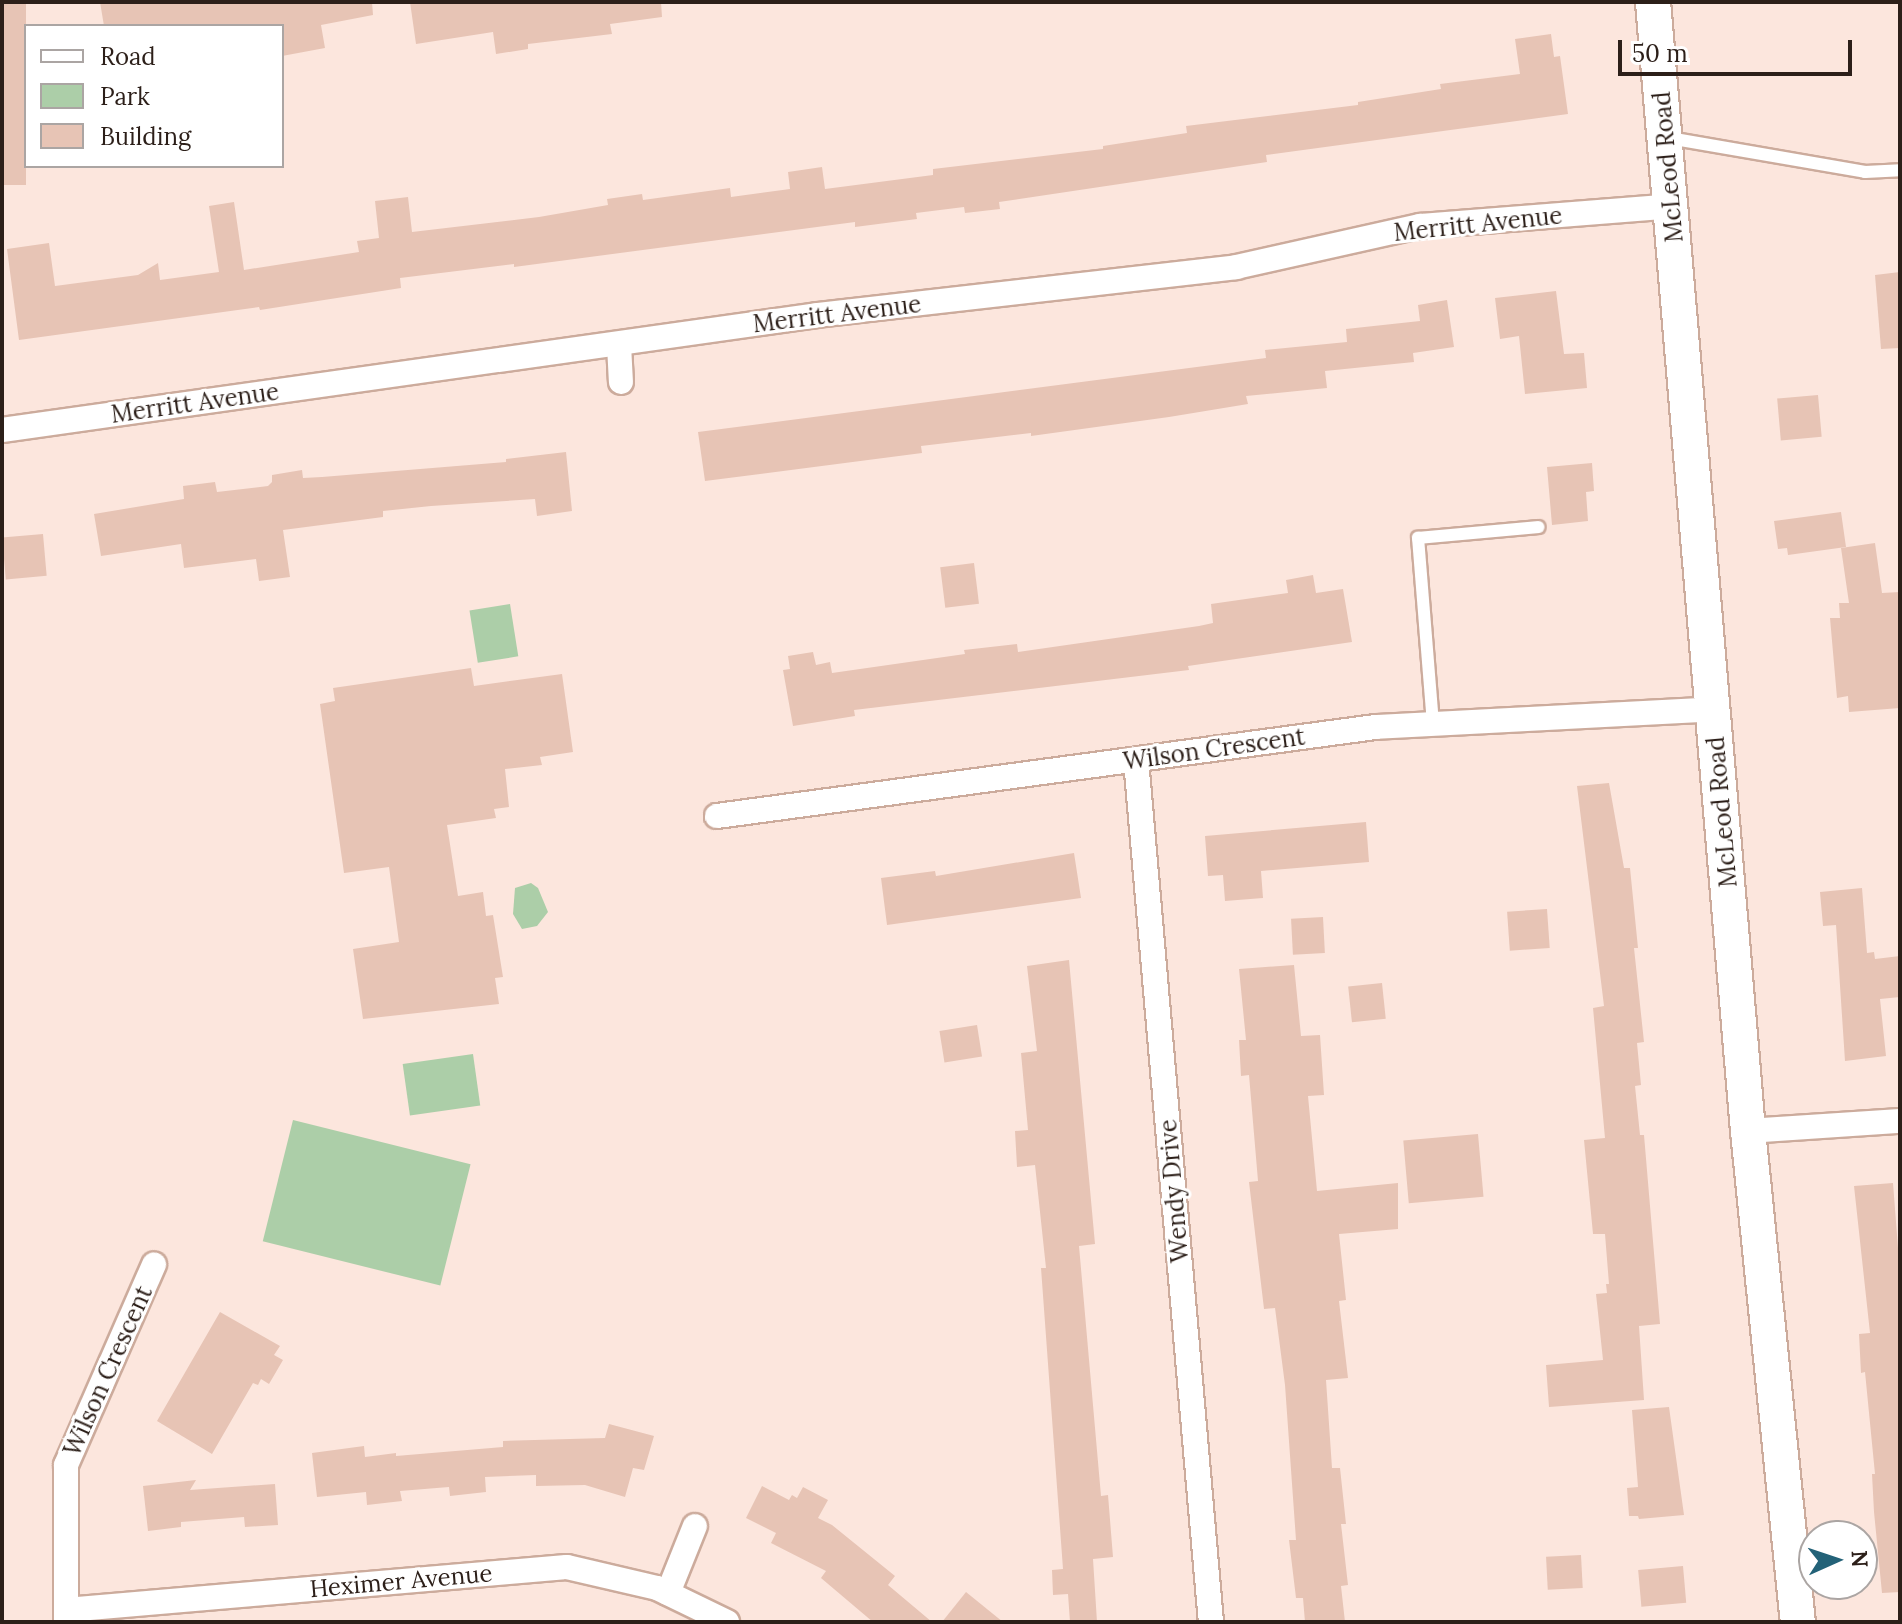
<!DOCTYPE html>
<html>
<head>
<meta charset="utf-8">
<style>
	body { margin:0 }
	#map { position:relative; width:1902px; height:1624px; overflow:hidden; background:#fce6dd; font-family:Lora,serif }
	div>[style] { position:absolute }
	.green>* { inset:0; background:#accea8; transform-origin:0 0 }
	.building>* { inset:0; background:#e7c4b5; transform-origin:0 0 }
	.roads { filter:drop-shadow(2px 0 #ccab9c) drop-shadow(-2px 0 #ccab9c) drop-shadow(0 2px #ccab9c) drop-shadow(0 -2px #ccab9c) }
	.service>* { height:12px; margin:-6px; padding:0 6px; transform-origin:6px; border-radius:6px; background:#fff }
	.minor>* { height:24px; margin:-12px; padding:0 12px; transform-origin:12px; border-radius:12px; background:#fff }
	.secondary>* { height:34px; margin:-17px; padding:0 17px; transform-origin:17px; border-radius:17px; background:#fff }
	span { translate:-50% -50%; white-space:nowrap; text-align:center; line-height:1.15; -webkit-text-stroke:6px #fff; paint-order:stroke }
	.street-label { font-size:24px; color:#2c1f19 }
	.frame { position:absolute; inset:0; border:4px solid #2c1f19; pointer-events:none }
	.legend { position:absolute; left:24px; top:24px; width:260px; height:144px; box-sizing:border-box; background:#fff; border:2px solid #aba5a3; margin:0; padding:10px 14px; list-style:none; font-size:24px; color:#2c1f19 }
	.legend li { display:flex; align-items:center; gap:16px; height:40px }
	.legend b { width:40px; border:2px solid #aba5a3 }
	.north { position:absolute; left:1798px; top:1520px; width:80px; height:80px; box-sizing:border-box; background:#fff; border:2px solid #aba5a3; border-radius:50%; rotate:87deg; font-size:22px; font-weight:700; line-height:32px; text-align:center; color:#2c1f19 }
	.north::after { content:''; display:block; margin:auto; width:28px; height:36px; background:#236278; clip-path:polygon(50% 0,100% 100%,50% 72%,0 100%) }
	.scale { position:absolute; left:1618px; top:40px; width:234px; height:36px; box-sizing:border-box; border:4px solid #2c1f19; border-top:0; padding-left:10px; font-size:24px; line-height:28px; white-space:nowrap; color:#2c1f19; -webkit-text-stroke:6px #fff; paint-order:stroke }
</style>
</head>
<body>
<div id="map">
	<div class="green">
		<i style="left:510px;top:604px;width:53px;height:41px;rotate:81deg"></i>
		<i style="clip-path:polygon(531px 883px,538px 888px,548px 912px,537px 926px,522px 929px,513px 914px,515px 888px)"></i>
		<i style="left:473px;top:1054px;width:52px;height:71px;rotate:82deg"></i>
		<i style="left:293px;top:1120px;width:183px;height:125px;rotate:14deg"></i>
	</div>
	<div class="building">
		<i style="clip-path:polygon(100px 2px,372px 2px,373px 15px,321px 25px,325px 48px,282px 56px,282px 26px,104px 26px)"></i>
		<i style="clip-path:polygon(410px 2px,661px 2px,662px 17px,610px 24px,612px 34px,528px 44px,528px 49px,496px 54px,493px 32px,416px 44px)"></i>
		<i style="left:26px;top:4px;width:181px;height:24px;rotate:90deg"></i>
		<i style="clip-path:polygon(1551px 34px,1554px 57px,1560px 56px,1568px 114px,1266px 155px,1267px 162px,999px 202px,1000px 209px,965px 213px,964px 207px,916px 213px,917px 219px,855px 227px,855px 222px,514px 267px,514px 264px,400px 278px,401px 288px,260px 310px,259px 307px,19px 340px,7px 249px,49px 243px,55px 286px,138px 275px,158px 263px,160px 280px,219px 272px,209px 206px,234px 202px,244px 270px,359px 252px,357px 241px,379px 238px,375px 201px,408px 197px,412px 232px,539px 217px,608px 205px,607px 199px,642px 194px,643px 200px,730px 188px,731px 197px,790px 189px,788px 172px,822px 167px,825px 189px,933px 175px,933px 169px,1103px 149px,1103px 146px,1187px 133px,1186px 126px,1358px 105px,1358px 102px,1441px 89px,1440px 84px,1520px 74px,1515px 39px)"></i>
		<i style="clip-path:polygon(1900px 272px,1900px 348px,1881px 349px,1875px 275px)"></i>
		<i style="clip-path:polygon(1556px 291px,1564px 354px,1584px 353px,1587px 388px,1525px 394px,1519px 336px,1500px 339px,1495px 298px)"></i>
		<i style="clip-path:polygon(1447px 300px,1454px 347px,1413px 353px,1414px 362px,1325px 371px,1327px 388px,1246px 396px,1248px 404px,1169px 417px,1031px 436px,1031px 433px,921px 446px,922px 453px,705px 481px,698px 432px,1266px 358px,1265px 350px,1347px 342px,1346px 329px,1420px 321px,1418px 305px)"></i>
		<i style="left:1818px;top:395px;width:42px;height:41px;rotate:85deg"></i>
		<i style="clip-path:polygon(566px 452px,572px 511px,537px 516px,535px 499px,431px 506px,383px 511px,383px 517px,283px 530px,290px 577px,259px 581px,256px 559px,184px 568px,181px 544px,101px 556px,94px 514px,184px 499px,183px 486px,215px 482px,217px 492px,268px 486px,272px 482px,272px 475px,302px 470px,303px 478px,322px 477px,506px 462px,506px 459px)"></i>
		<i style="clip-path:polygon(1592px 463px,1594px 491px,1586px 492px,1588px 521px,1552px 525px,1547px 467px)"></i>
		<i style="clip-path:polygon(1841px 512px,1846px 547px,1788px 555px,1787px 548px,1778px 549px,1774px 521px)"></i>
		<i style="left:43px;top:534px;width:42px;height:41px;rotate:85deg"></i>
		<i style="clip-path:polygon(1875px 543px,1882px 593px,1900px 592px,1900px 708px,1849px 712px,1848px 696px,1837px 698px,1830px 618px,1840px 618px,1839px 603px,1849px 603px,1841px 548px)"></i>
		<i style="left:974px;top:563px;width:41px;height:34px;rotate:83deg"></i>
		<i style="clip-path:polygon(1313px 575px,1316px 593px,1343px 589px,1352px 642px,1188px 666px,1189px 670px,854px 710px,855px 716px,793px 726px,783px 670px,790px 669px,788px 656px,813px 652px,816px 665px,830px 662px,832px 673px,965px 654px,964px 650px,1017px 644px,1018px 652px,1199px 626px,1213px 623px,1211px 604px,1288px 593px,1286px 580px)"></i>
		<i style="clip-path:polygon(471px 668px,474px 686px,562px 674px,573px 752px,540px 757px,542px 765px,505px 769px,509px 807px,494px 809px,496px 818px,447px 825px,458px 896px,483px 892px,486px 916px,493px 915px,503px 977px,495px 978px,499px 1004px,363px 1019px,353px 949px,399px 942px,389px 867px,344px 873px,320px 704px,335px 701px,333px 688px)"></i>
		<i style="clip-path:polygon(1609px 783px,1624px 868px,1630px 868px,1638px 948px,1634px 948px,1644px 1042px,1637px 1043px,1641px 1085px,1635px 1086px,1640px 1135px,1644px 1135px,1660px 1324px,1639px 1326px,1644px 1400px,1549px 1407px,1546px 1365px,1603px 1360px,1596px 1294px,1607px 1293px,1606px 1284px,1609px 1284px,1605px 1234px,1593px 1234px,1584px 1140px,1605px 1138px,1593px 1008px,1604px 1006px,1577px 786px)"></i>
		<i style="clip-path:polygon(1366px 822px,1369px 862px,1261px 871px,1263px 898px,1225px 901px,1223px 875px,1208px 876px,1205px 836px)"></i>
		<i style="clip-path:polygon(1074px 853px,1081px 898px,887px 925px,881px 878px,935px 871px,936px 876px)"></i>
		<i style="clip-path:polygon(1862px 888px,1867px 953px,1874px 952px,1875px 959px,1900px 956px,1900px 997px,1880px 999px,1886px 1056px,1845px 1061px,1836px 925px,1823px 926px,1820px 892px)"></i>
		<i style="left:1547px;top:909px;width:39px;height:40px;rotate:86deg"></i>
		<i style="left:1323px;top:917px;width:36px;height:32px;rotate:87deg"></i>
		<i style="clip-path:polygon(1069px 960px,1095px 1244px,1079px 1246px,1101px 1496px,1108px 1495px,1113px 1557px,1093px 1559px,1097px 1622px,1070px 1622px,1068px 1594px,1053px 1595px,1052px 1570px,1063px 1569px,1041px 1268px,1046px 1268px,1035px 1165px,1017px 1167px,1015px 1131px,1028px 1130px,1021px 1053px,1037px 1051px,1027px 966px)"></i>
		<i style="clip-path:polygon(1294px 965px,1301px 1036px,1320px 1035px,1324px 1095px,1308px 1096px,1317px 1191px,1398px 1183px,1398px 1229px,1339px 1234px,1346px 1300px,1339px 1301px,1348px 1378px,1326px 1380px,1332px 1468px,1340px 1468px,1346px 1524px,1341px 1524px,1348px 1585px,1341px 1586px,1345px 1622px,1305px 1622px,1303px 1598px,1296px 1598px,1289px 1540px,1296px 1540px,1285px 1385px,1275px 1308px,1264px 1309px,1249px 1182px,1258px 1181px,1249px 1075px,1241px 1076px,1239px 1040px,1246px 1040px,1239px 969px)"></i>
		<i style="left:1382px;top:983px;width:36px;height:34px;rotate:84deg"></i>
		<i style="left:977px;top:1025px;width:32px;height:38px;rotate:81deg"></i>
		<i style="left:1478px;top:1134px;width:63px;height:75px;rotate:85deg"></i>
		<i style="clip-path:polygon(1893px 1183px,1900px 1274px,1900px 1592px,1882px 1593px,1874px 1512px,1872px 1474px,1875px 1474px,1865px 1372px,1861px 1373px,1859px 1334px,1870px 1333px,1854px 1186px)"></i>
		<i style="clip-path:polygon(220px 1312px,280px 1346px,274px 1355px,283px 1360px,269px 1384px,261px 1379px,258px 1385px,253px 1383px,212px 1454px,157px 1421px)"></i>
		<i style="clip-path:polygon(1669px 1407px,1684px 1515px,1639px 1519px,1638px 1516px,1629px 1516px,1627px 1488px,1638px 1487px,1632px 1410px)"></i>
		<i style="clip-path:polygon(609px 1424px,654px 1436px,644px 1470px,633px 1468px,625px 1497px,585px 1485px,536px 1486px,536px 1475px,485px 1477px,486px 1492px,450px 1496px,449px 1487px,400px 1491px,402px 1501px,367px 1505px,366px 1492px,317px 1497px,312px 1453px,364px 1446px,365px 1457px,396px 1453px,396px 1456px,503px 1447px,503px 1441px,605px 1438px)"></i>
		<i style="clip-path:polygon(196px 1480px,190px 1490px,275px 1484px,278px 1525px,245px 1527px,244px 1517px,181px 1522px,181px 1527px,148px 1531px,143px 1486px)"></i>
		<i style="clip-path:polygon(762px 1486px,789px 1500px,792px 1495px,797px 1498px,803px 1487px,828px 1500px,818px 1518px,832px 1525px,895px 1576px,888px 1585px,932px 1622px,873px 1622px,821px 1578px,826px 1571px,771px 1543px,776px 1533px,746px 1518px)"></i>
		<i style="left:1581px;top:1555px;width:33px;height:35px;rotate:87deg"></i>
		<i style="left:1683px;top:1566px;width:37px;height:45px;rotate:85deg"></i>
		<i style="clip-path:polygon(966px 1592px,1003px 1622px,942px 1622px)"></i>
	</div>
	<div class="roads">
		<div class="service">
			<i style="left:1669px;top:138px;width:199px;rotate:9.8deg"></i>
			<i style="left:1865px;top:172px;width:35px;rotate:-3deg"></i>
			<i style="left:1433px;top:724px;width:187px;rotate:-94.6deg"></i>
			<i style="left:1418px;top:538px;width:121px;rotate:-5.2deg"></i>
		</div>
		<div class="minor">
			<i style="left:619px;top:345px;width:37px;rotate:87deg"></i>
			<i style="left:2px;top:430px;width:823px;rotate:-8.03deg"></i>
			<i style="left:817px;top:315px;width:422px;rotate:-6.5deg"></i>
			<i style="left:1236px;top:267px;width:189px;rotate:-12.6deg"></i>
			<i style="left:1420px;top:226px;width:253px;rotate:-4.5deg"></i>
			<i style="left:1136px;top:760px;width:865px;rotate:85.03deg"></i>
			<i style="left:717px;top:816px;width:664px;rotate:-7.7deg"></i>
			<i style="left:1375px;top:727px;width:338px;rotate:-3deg"></i>
			<i style="left:1748px;top:1131px;width:152px;rotate:-3.8deg"></i>
			<i style="left:668px;top:1593px;width:72px;rotate:-68.1deg"></i>
			<i style="left:66px;top:1610px;width:503px;rotate:-4.91deg"></i>
			<i style="left:567px;top:1567px;width:92px;rotate:13.1deg"></i>
			<i style="left:657px;top:1588px;width:78px;rotate:25.9deg"></i>
			<i style="left:66px;top:1622px;width:157px;rotate:-90deg"></i>
			<i style="left:66px;top:1465px;width:219px;rotate:-66.3deg"></i>
		</div>
		<div class="secondary">
			<i style="left:1653px;top:2px;width:1133px;rotate:85.19deg"></i>
			<i style="left:1748px;top:1131px;width:494px;rotate:84.2deg"></i>
		</div>
	</div>
	<div class="street-label">
		<span style="left:1668px;top:167px;rotate:-95deg">McLeod Road</span>
		<span style="left:1478px;top:224px;rotate:-6deg">Merritt Avenue</span>
		<span style="left:837px;top:314px;rotate:-7deg">Merritt Avenue</span>
		<span style="left:195px;top:403px;rotate:-8deg">Merritt Avenue</span>
		<span style="left:1214px;top:749px;rotate:-8deg">Wilson Crescent</span>
		<span style="left:1722px;top:812px;rotate:-95deg">McLeod Road</span>
		<span style="left:1174px;top:1191px;rotate:-95deg">Wendy Drive</span>
		<span style="left:108px;top:1371px;rotate:-66deg">Wilson Crescent</span>
		<span style="left:401px;top:1581px;rotate:-5deg">Heximer Avenue</span>
	</div>
	<div class="frame"></div>
	<ul class="legend">
	<li><b style="height:10px;background:#fff"></b>Road</li>
	<li><b style="height:22px;background:#accea8"></b>Park</li>
	<li><b style="height:22px;background:#e7c4b5"></b>Building</li>
	</ul>
	<div class="north">N</div>
	<div class="scale">50 m</div>
</div>
</body>
</html>
